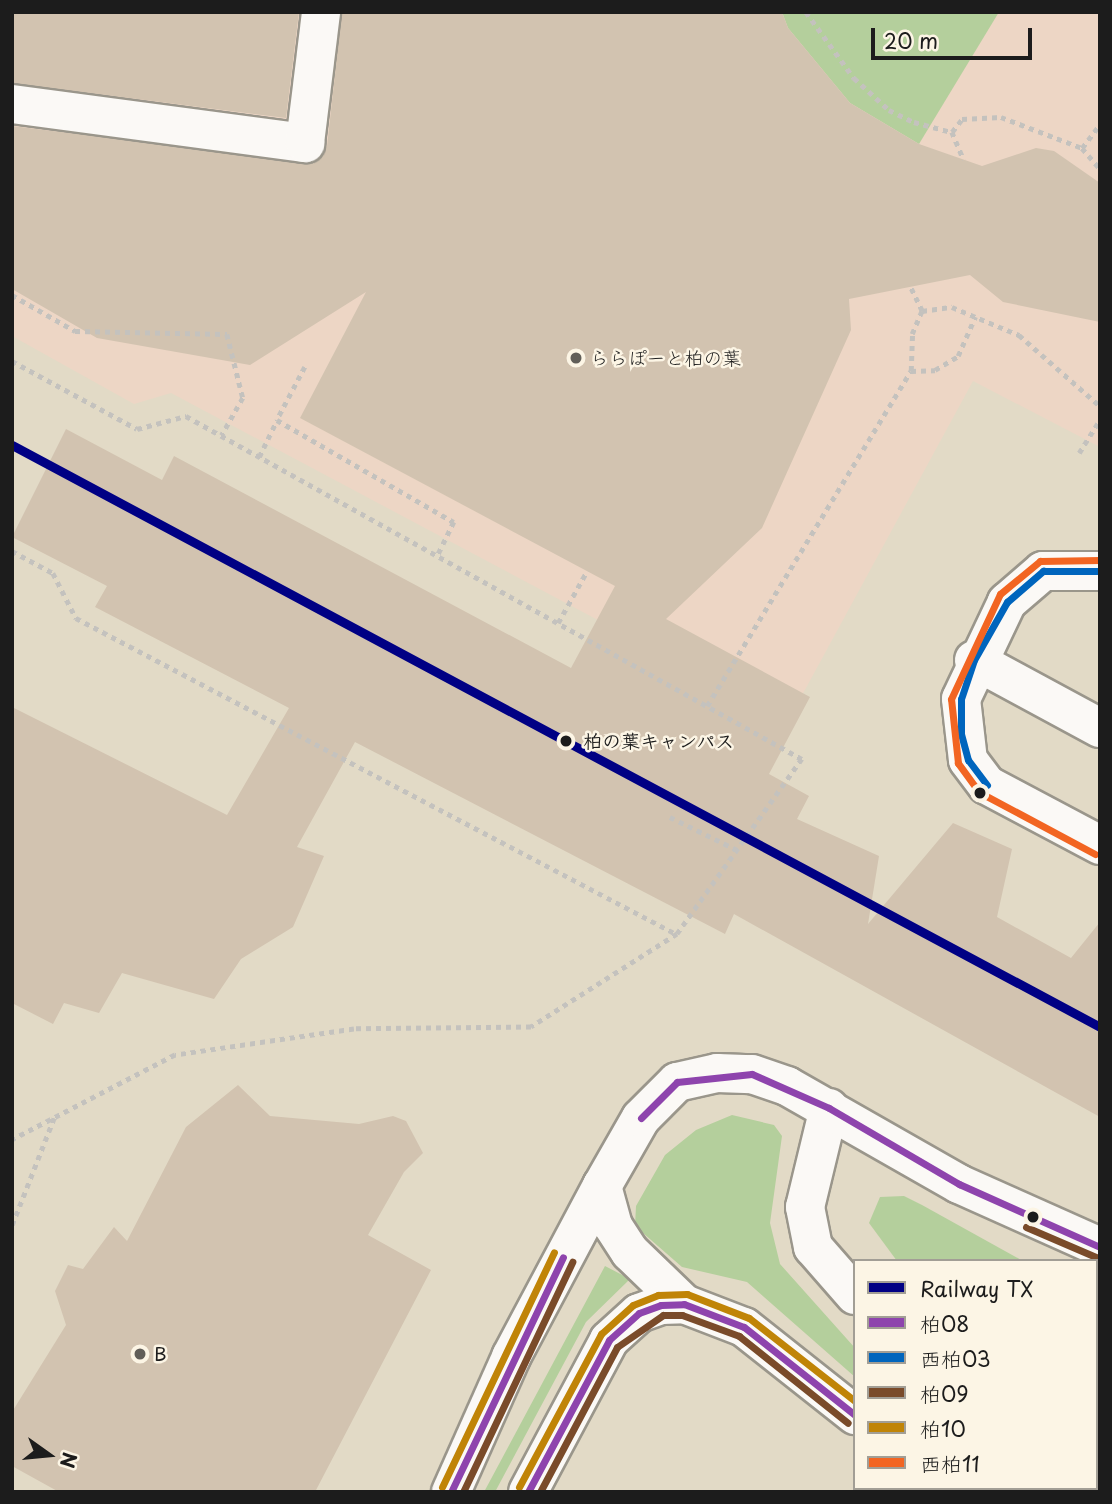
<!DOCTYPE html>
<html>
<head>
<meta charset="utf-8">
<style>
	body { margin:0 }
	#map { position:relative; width:1112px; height:1504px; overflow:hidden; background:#e2dac6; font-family:"Playpen Sans","Klee One",sans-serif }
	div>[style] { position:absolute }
	.built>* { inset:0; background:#edd6c5 }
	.green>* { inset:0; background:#b4cf9c }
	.building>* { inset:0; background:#d2c3b0 }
	.path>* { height:4.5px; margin-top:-2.25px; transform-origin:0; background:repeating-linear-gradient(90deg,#c4c2be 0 5px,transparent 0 10px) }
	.roads { filter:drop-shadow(2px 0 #9a968b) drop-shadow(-2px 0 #9a968b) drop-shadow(0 2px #9a968b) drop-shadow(0 -2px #9a968b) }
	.minor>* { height:38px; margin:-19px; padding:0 19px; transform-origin:19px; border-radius:19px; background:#fbf9f6 }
	.bus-1>* { height:7px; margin:-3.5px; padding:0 3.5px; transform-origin:3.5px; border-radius:3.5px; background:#8e44ad }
	.bus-2>* { height:7px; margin:-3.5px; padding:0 3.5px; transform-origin:3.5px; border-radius:3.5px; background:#0065bd }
	.bus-3>* { height:7px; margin:-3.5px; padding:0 3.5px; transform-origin:3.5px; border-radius:3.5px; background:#7a4b2a }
	.bus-4>* { height:7px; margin:-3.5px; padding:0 3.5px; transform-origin:3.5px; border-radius:3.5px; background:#c08407 }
	.bus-5>* { height:7px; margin:-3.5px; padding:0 3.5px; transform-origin:3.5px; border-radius:3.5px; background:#f26522 }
	.rail-1>* { height:9px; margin:-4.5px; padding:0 4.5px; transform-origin:4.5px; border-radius:4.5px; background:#000084 }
	.dots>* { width:19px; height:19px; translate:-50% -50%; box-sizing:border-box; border:4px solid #fcf5e5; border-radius:50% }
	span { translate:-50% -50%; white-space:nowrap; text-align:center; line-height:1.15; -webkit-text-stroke:5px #fcf5e5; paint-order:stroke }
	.poi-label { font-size:19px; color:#1c1c1c }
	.left { translate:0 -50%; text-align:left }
	.stop-label { font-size:19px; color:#1c1c1c; font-weight:700 }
	.frame { position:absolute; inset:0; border:14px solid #1c1c1c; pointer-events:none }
	.legend { position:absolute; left:853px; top:1259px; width:245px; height:231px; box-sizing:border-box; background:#fcf5e5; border:2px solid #a29e95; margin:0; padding:9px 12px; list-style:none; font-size:21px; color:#1c1c1c }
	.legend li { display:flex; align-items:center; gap:14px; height:35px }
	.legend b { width:35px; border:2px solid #a29e95 }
	.north { position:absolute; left:14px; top:1420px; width:70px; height:70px; -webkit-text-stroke:5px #fcf5e5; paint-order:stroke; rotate:105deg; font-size:19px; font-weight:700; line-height:28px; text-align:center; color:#1c1c1c }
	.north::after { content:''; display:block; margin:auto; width:24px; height:32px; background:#1c1c1c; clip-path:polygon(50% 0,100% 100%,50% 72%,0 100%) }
	.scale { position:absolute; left:871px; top:28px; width:161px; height:32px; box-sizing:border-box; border:4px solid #1c1c1c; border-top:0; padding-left:9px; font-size:21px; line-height:24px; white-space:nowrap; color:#1c1c1c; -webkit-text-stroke:5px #fcf5e5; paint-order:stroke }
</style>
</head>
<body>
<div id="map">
	<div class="built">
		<i style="clip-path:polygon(12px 12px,1100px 12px,1100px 447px,973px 381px,788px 721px,171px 393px,134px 404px,12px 336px)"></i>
	</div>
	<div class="green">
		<i style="clip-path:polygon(782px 12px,999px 12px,919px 144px,850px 103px,788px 28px)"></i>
		<i style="clip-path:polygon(732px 1115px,774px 1125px,782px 1136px,770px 1223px,780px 1264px,855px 1348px,855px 1377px,747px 1282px,682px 1267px,635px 1226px,636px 1206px,665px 1155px,696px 1130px)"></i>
		<i style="clip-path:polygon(904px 1196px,922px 1205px,1023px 1261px,897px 1261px,869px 1223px,880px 1197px)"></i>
		<i style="clip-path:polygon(605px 1266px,630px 1279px,586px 1322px,495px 1492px,484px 1492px)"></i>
	</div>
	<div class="building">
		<i style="clip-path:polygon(12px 12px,299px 12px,286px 118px,12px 83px)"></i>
		<i style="clip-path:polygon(342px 12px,782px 12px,788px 28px,850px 103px,919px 144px,982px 166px,1036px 148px,1054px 151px,1100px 183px,1100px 322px,1003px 302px,970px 275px,849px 299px,851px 330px,762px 528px,666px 619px,810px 697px,769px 774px,809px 796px,797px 819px,879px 856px,868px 924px,953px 823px,1012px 849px,997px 917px,1071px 958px,1100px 922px,1100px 1117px,734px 914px,725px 934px,355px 742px,297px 847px,324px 856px,293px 927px,241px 959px,214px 999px,122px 973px,99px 1013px,64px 1003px,53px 1024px,12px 1003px,12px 707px,227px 815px,289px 708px,95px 607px,107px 586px,12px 537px,66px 429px,162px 480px,174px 456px,571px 668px,615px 586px,300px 418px,366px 292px,250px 365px,97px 338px,12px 289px,12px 126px,313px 163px,327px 146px)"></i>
		<i style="clip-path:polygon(238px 1085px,270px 1116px,359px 1124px,393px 1116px,406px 1121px,423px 1153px,404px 1172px,368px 1235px,431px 1270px,315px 1492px,59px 1492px,12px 1466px,12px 1412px,66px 1325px,55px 1291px,68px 1265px,83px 1269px,114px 1227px,127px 1241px,186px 1127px)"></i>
	</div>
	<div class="path">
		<i style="left:806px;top:12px;width:82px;rotate:54deg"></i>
		<i style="left:854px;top:78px;width:47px;rotate:42.4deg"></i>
		<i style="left:889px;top:110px;width:28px;rotate:26deg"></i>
		<i style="left:914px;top:122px;width:39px;rotate:15deg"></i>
		<i style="left:952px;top:132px;width:16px;rotate:-52deg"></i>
		<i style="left:962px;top:119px;width:39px;rotate:-3deg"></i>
		<i style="left:1001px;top:117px;width:87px;rotate:20.9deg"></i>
		<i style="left:1082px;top:148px;width:30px;rotate:-53deg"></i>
		<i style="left:952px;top:132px;width:30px;rotate:67deg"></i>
		<i style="left:1082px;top:148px;width:28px;rotate:49deg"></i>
		<i style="left:12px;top:295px;width:73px;rotate:29.7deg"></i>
		<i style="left:75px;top:331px;width:152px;rotate:1.1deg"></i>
		<i style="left:227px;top:334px;width:66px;rotate:76deg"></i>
		<i style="left:243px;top:398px;width:43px;rotate:119.6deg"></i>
		<i style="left:922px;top:311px;width:30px;rotate:-8deg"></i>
		<i style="left:952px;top:307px;width:73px;rotate:22.7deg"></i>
		<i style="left:1019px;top:335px;width:108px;rotate:41.2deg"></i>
		<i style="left:12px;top:361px;width:142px;rotate:28.5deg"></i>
		<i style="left:137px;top:429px;width:51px;rotate:-14.9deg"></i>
		<i style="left:186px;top:416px;width:705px;rotate:29.11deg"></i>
		<i style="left:802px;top:759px;width:215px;rotate:125.5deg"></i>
		<i style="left:677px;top:934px;width:173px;rotate:147.5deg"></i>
		<i style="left:531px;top:1027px;width:177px;rotate:179.4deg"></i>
		<i style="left:354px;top:1029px;width:181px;rotate:171.7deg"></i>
		<i style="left:175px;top:1055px;width:184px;rotate:152.5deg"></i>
		<i style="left:305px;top:367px;width:60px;rotate:117.8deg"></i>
		<i style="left:277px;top:420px;width:204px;rotate:30deg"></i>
		<i style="left:454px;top:522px;width:37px;rotate:116deg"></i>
		<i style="left:911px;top:371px;width:24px;rotate:-2deg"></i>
		<i style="left:935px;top:370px;width:27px;rotate:-31deg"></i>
		<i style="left:958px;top:356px;width:43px;rotate:-66.4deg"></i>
		<i style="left:1079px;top:453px;width:40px;rotate:-58deg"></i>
		<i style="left:259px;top:457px;width:41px;rotate:-64.1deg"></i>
		<i style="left:12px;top:551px;width:47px;rotate:28.2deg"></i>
		<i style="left:53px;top:573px;width:51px;rotate:62.9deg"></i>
		<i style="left:76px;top:618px;width:678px;rotate:27.77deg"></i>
		<i style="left:558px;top:623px;width:60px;rotate:-60.9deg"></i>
		<i style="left:707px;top:706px;width:392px;rotate:-58.7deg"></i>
		<i style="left:911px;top:371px;width:37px;rotate:-88deg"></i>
		<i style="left:912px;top:334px;width:25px;rotate:-67deg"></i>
		<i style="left:922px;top:311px;width:28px;rotate:-116deg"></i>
		<i style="left:670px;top:817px;width:75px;rotate:26.2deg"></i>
		<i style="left:12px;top:1225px;width:115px;rotate:-68.6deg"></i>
	</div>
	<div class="roads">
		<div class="minor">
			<i style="left:12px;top:104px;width:296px;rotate:7.6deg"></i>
			<i style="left:305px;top:143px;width:132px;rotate:-83deg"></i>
			<i style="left:1100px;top:571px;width:57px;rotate:180deg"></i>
			<i style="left:1043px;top:571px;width:48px;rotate:139.3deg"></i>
			<i style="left:1007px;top:602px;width:107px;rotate:115.4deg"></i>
			<i style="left:961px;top:699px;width:61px;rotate:83.5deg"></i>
			<i style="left:968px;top:760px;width:31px;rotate:53deg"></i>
			<i style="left:987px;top:785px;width:128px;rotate:28deg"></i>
			<i style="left:974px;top:660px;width:143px;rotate:28.4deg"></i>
			<i style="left:829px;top:1108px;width:102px;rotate:103.6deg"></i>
			<i style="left:805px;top:1207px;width:41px;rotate:78.7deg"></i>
			<i style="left:813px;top:1247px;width:64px;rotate:48.8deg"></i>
			<i style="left:602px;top:1186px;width:41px;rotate:74.6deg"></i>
			<i style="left:613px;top:1226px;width:31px;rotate:57deg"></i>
			<i style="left:630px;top:1252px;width:75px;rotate:43.9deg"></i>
			<i style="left:1096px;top:1435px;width:6px;rotate:-51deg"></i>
			<i style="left:451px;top:1492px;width:148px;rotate:-66deg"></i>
			<i style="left:511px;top:1357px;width:194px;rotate:-62deg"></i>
			<i style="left:602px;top:1186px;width:78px;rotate:-60.2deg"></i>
			<i style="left:641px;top:1118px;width:51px;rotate:-45deg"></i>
			<i style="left:677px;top:1082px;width:41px;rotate:-12.7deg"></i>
			<i style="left:717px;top:1073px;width:35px;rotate:2deg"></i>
			<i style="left:752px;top:1074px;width:37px;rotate:19deg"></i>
			<i style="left:787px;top:1086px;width:198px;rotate:29.7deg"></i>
			<i style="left:959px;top:1184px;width:154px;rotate:24.1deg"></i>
			<i style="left:528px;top:1492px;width:172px;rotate:-61.9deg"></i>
			<i style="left:609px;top:1340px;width:40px;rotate:-42deg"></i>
			<i style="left:639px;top:1313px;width:23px;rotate:-20deg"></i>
			<i style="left:661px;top:1305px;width:23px;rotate:-2deg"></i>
			<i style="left:684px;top:1304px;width:64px;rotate:21deg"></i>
			<i style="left:744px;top:1327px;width:142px;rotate:38.4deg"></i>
		</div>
	</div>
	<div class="bus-1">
		<i style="left:641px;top:1118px;width:51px;rotate:-45deg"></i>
		<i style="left:677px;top:1082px;width:75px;rotate:-6.1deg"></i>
		<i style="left:752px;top:1074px;width:84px;rotate:23.8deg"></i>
		<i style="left:829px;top:1108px;width:151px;rotate:30.3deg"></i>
		<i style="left:959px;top:1184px;width:154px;rotate:24.1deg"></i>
		<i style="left:451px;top:1492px;width:260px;rotate:-64.5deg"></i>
		<i style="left:528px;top:1492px;width:172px;rotate:-61.9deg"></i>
		<i style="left:609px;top:1340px;width:40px;rotate:-42deg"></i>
		<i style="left:639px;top:1313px;width:23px;rotate:-20deg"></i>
		<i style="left:661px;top:1305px;width:23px;rotate:-2deg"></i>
		<i style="left:684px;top:1304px;width:64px;rotate:21deg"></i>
		<i style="left:744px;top:1327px;width:142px;rotate:38.4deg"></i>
	</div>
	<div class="bus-2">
		<i style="left:987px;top:785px;width:31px;rotate:-127deg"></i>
		<i style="left:968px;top:760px;width:28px;rotate:-105deg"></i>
		<i style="left:961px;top:733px;width:34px;rotate:-90deg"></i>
		<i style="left:961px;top:699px;width:41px;rotate:-71.6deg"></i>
		<i style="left:974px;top:660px;width:67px;rotate:-60.4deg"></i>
		<i style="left:1007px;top:602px;width:48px;rotate:-40.7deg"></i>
		<i style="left:1043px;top:571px;width:57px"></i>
	</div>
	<div class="bus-3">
		<i style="left:1026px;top:1227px;width:76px;rotate:23.2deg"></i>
		<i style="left:463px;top:1492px;width:255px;rotate:-64.6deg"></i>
		<i style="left:540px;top:1492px;width:164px;rotate:-62deg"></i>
		<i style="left:617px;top:1347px;width:56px;rotate:-34.8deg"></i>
		<i style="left:663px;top:1315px;width:19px"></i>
		<i style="left:682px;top:1315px;width:61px;rotate:20.2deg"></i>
		<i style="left:739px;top:1336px;width:139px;rotate:38.6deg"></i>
	</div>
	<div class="bus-4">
		<i style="left:442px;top:1487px;width:260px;rotate:-64.5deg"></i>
		<i style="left:519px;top:1487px;width:174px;rotate:-61.8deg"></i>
		<i style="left:601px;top:1334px;width:43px;rotate:-42.2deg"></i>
		<i style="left:633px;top:1305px;width:27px;rotate:-22deg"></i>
		<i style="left:658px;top:1295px;width:29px;rotate:-2deg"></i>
		<i style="left:687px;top:1294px;width:66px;rotate:21.2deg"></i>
		<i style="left:749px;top:1318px;width:135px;rotate:38.1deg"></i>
	</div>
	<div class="bus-5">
		<i style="left:1095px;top:854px;width:132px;rotate:-151.9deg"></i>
		<i style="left:979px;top:792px;width:36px;rotate:-126deg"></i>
		<i style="left:958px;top:763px;width:64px;rotate:-96.2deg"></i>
		<i style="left:951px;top:699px;width:116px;rotate:-65deg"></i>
		<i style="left:1000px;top:594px;width:52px;rotate:-39.5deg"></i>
		<i style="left:1040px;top:561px;width:60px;rotate:-1deg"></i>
	</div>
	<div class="rail-1">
		<i style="left:12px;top:445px;width:1234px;rotate:28.14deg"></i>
	</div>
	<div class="dots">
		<i style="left:576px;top:358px;background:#615e58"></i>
		<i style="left:566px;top:741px;background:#1c1c1c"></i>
		<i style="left:980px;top:793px;background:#1c1c1c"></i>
		<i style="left:1033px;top:1217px;background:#1c1c1c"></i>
		<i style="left:140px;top:1354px;background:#615e58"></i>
	</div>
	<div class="poi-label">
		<span class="left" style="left:590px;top:358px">ららぽーと柏の葉</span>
		<span class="left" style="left:154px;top:1354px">B</span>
	</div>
	<div class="stop-label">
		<span class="left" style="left:583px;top:741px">柏の葉キャンパス</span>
	</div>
	<div class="frame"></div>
	<ul class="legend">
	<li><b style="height:9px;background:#000084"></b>Railway TX</li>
	<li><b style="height:9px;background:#8e44ad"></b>柏08</li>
	<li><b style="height:9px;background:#0065bd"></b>西柏03</li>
	<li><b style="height:9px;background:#7a4b2a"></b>柏09</li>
	<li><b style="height:9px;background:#c08407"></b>柏10</li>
	<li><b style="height:9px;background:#f26522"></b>西柏11</li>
	</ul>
	<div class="north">N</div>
	<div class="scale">20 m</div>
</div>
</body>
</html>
